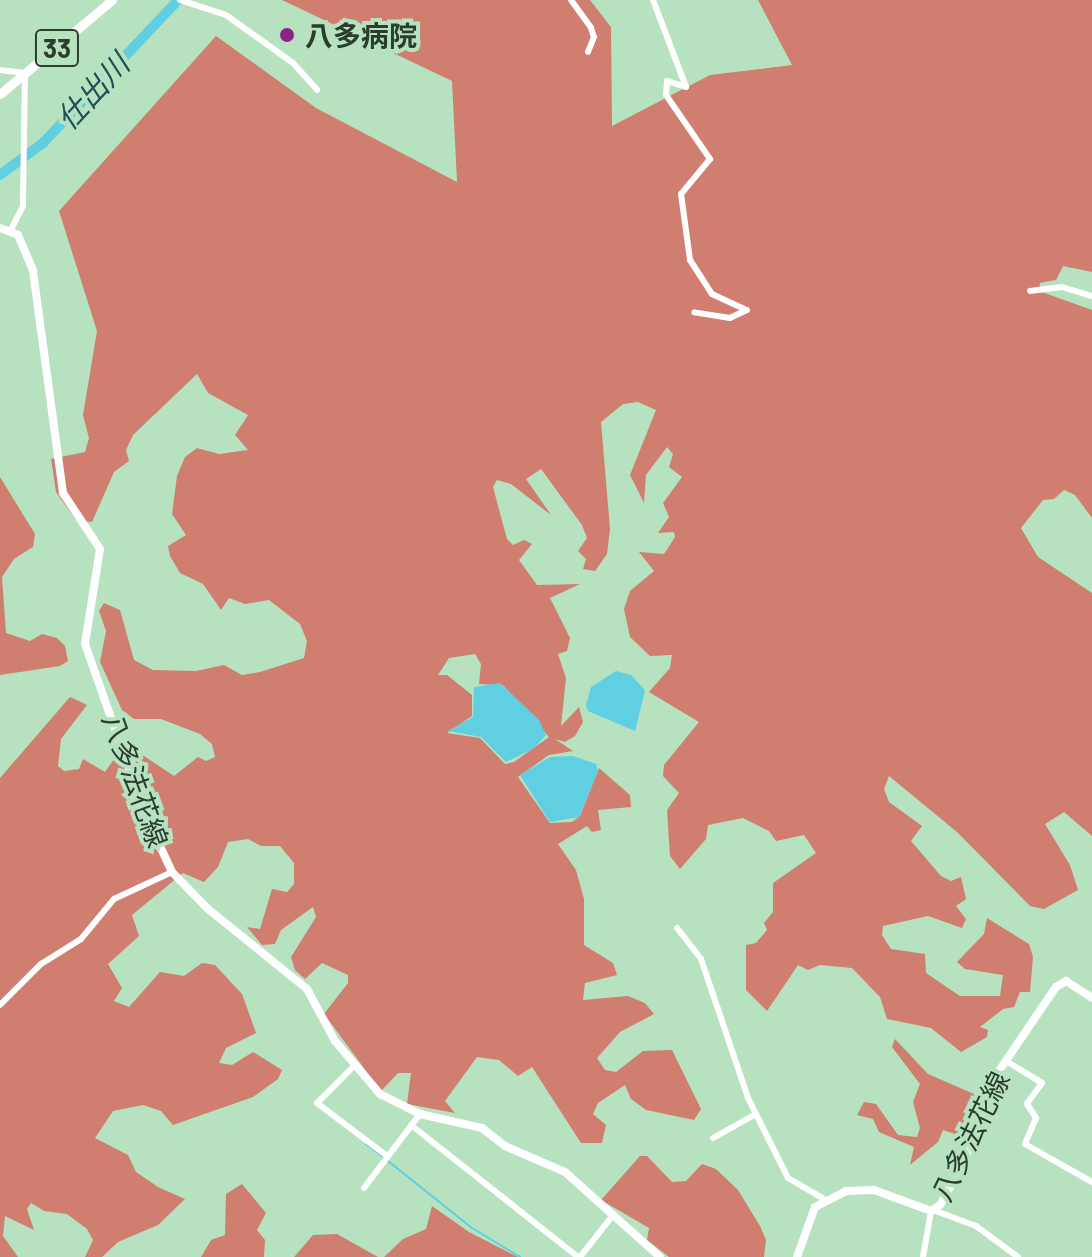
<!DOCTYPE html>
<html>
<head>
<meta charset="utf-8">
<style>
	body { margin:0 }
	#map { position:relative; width:1092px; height:1257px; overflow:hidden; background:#b7e2c0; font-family:Barlow,"Noto Sans JP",sans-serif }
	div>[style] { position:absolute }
	.forest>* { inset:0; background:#cf7e6f }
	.water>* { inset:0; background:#60cfe2 }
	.stream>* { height:2px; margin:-1px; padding:0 1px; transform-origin:1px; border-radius:1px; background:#60cfe2 }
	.river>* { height:10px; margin:-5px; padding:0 5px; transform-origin:5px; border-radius:5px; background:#60cfe2 }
	.minor>* { height:6px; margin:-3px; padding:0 3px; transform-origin:3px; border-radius:3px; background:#fff }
	.secondary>* { height:8px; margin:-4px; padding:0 4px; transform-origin:4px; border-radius:4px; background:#fff }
	.primary>* { height:9px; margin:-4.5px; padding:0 4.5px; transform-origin:4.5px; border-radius:4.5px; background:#fff }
	.dots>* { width:22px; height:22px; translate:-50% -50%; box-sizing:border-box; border:4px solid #b7e2c0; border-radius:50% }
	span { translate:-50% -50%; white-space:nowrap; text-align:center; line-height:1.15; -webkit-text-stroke:8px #b7e2c0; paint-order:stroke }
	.shield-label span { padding:2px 6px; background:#b7e2c0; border:2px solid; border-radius:6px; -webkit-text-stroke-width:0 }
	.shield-label { font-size:26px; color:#2b3d2f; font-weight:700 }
	.poi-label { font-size:28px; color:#2b3d2f; font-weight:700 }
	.left { translate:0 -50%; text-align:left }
	.street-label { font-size:28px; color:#2b3d2f }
	.water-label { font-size:30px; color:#1f5058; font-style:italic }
</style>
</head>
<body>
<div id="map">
	<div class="forest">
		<i style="clip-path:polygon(evenodd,282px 0,590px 0,611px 27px,612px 126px,710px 75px,792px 65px,758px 0,1092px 0,1092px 272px,1063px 266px,1056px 280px,1040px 283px,1039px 291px,1092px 310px,1092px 518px,1075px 495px,1064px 490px,1054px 499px,1043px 500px,1021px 528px,1038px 557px,1092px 593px,1092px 836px,1064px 812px,1045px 824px,1070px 865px,1078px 890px,1044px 909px,1030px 906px,957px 832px,889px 776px,884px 789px,889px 802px,922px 826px,911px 841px,941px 876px,951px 881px,961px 877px,966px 899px,956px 906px,966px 919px,962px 928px,928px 916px,883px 926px,882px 935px,891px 949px,925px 954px,926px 973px,960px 996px,1000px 996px,1003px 975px,965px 969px,957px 962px,984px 934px,987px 918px,1029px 944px,1033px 957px,1030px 992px,1020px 992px,1014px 1007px,1003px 1009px,980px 1027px,988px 1030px,987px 1037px,961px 1052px,931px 1028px,887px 1019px,880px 997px,852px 968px,820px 965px,808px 970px,798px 965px,767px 1011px,746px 990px,746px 945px,756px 943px,767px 930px,764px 923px,773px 912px,773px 883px,816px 853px,804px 835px,776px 841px,769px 831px,743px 818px,708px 825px,706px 839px,680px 869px,670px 856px,667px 810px,679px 793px,663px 776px,664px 765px,699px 722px,649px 692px,670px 668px,672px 655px,650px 656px,630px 637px,624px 609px,630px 591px,654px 571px,639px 552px,664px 554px,675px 537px,674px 532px,658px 533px,669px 517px,663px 503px,682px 477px,669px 467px,673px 454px,667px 447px,646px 475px,644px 503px,630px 475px,656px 410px,638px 402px,623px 404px,601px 422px,610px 529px,607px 554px,595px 571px,583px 569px,586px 559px,578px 551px,587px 538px,582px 525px,541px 469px,526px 479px,551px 515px,511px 484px,497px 480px,493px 487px,507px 539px,513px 545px,524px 540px,532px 544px,519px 560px,537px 585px,580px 584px,550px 598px,570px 638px,567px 651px,558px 654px,566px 678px,561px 726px,579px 707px,583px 722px,575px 736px,565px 742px,555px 739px,573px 751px,549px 755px,518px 777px,550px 823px,572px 822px,580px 816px,599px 768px,630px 795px,631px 807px,598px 810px,601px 830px,592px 832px,587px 826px,558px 844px,576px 870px,584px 899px,584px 945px,613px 963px,617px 975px,585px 983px,583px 1000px,628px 996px,645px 1003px,654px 1014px,620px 1032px,597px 1058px,605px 1070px,616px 1072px,643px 1051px,672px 1050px,701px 1109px,694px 1120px,646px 1110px,631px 1099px,625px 1085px,598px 1103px,593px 1114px,606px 1125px,602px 1143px,581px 1143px,532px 1067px,518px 1076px,499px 1060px,477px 1057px,445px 1101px,455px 1113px,407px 1104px,411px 1073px,398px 1073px,381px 1091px,324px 1014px,348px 983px,348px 975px,322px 963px,305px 979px,295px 970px,291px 957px,316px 917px,313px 907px,281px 930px,275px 944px,262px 945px,247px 927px,260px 929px,272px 889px,287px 892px,294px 884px,294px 863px,280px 846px,261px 846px,248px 839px,228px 842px,218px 867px,204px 882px,183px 873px,132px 915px,139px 936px,108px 964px,122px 988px,114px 1001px,129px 1007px,160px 972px,184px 976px,202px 963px,215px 965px,242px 994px,256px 1033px,226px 1048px,219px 1063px,232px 1065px,253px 1052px,282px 1070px,278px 1079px,253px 1097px,173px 1125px,161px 1111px,143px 1105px,113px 1111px,95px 1138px,128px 1155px,136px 1172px,158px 1187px,185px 1199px,158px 1225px,118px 1242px,102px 1257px,85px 1257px,93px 1240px,87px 1229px,67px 1214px,44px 1211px,31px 1203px,27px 1209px,34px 1230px,5px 1216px,3px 1236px,18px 1257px,0 1257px,0 778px,70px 697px,87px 705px,61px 739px,58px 766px,64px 771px,79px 769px,83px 759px,105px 772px,119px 752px,132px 748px,174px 776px,198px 757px,206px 761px,215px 757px,212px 744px,200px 734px,161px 719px,134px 719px,122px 710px,100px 662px,106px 631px,99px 611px,104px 603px,120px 610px,134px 660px,153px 670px,196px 671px,224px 665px,242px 675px,260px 672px,304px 658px,307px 641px,300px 624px,269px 600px,245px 604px,229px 598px,221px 610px,203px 584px,180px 573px,170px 556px,168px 546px,186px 535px,172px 514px,177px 476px,185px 457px,197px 448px,219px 454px,248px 450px,235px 435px,248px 415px,208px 393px,197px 374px,133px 435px,126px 450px,129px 461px,114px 472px,92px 522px,76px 520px,56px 492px,51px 459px,85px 452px,89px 438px,83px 415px,97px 331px,59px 211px,216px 36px,316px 108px,457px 182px,452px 81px,282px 0,475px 654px,481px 664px,479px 684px,503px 685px,549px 737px,514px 762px,505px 764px,480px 738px,447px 733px,472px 716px,472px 695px,447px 675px,438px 675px,449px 658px,475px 654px)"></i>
		<i style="clip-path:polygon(0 477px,35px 534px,33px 547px,14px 559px,2px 577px,6px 633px,30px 641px,42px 634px,57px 638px,65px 646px,68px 661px,60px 666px,0 675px)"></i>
		<i style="clip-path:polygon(895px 1039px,928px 1074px,974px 1094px,975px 1100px,967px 1138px,943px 1130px,938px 1142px,910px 1165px,914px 1147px,879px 1132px,873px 1119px,857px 1115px,864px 1102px,876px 1104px,898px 1135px,917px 1137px,920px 1128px,913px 1102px,920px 1084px,892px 1047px)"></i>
		<i style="clip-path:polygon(640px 1156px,647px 1156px,672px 1182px,686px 1181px,702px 1164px,716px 1169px,738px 1190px,760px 1226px,766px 1240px,764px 1257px,669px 1257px,647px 1240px,649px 1228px,601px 1200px)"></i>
		<i style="clip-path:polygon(242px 1184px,266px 1213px,257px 1230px,265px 1240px,264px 1257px,201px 1257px,211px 1240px,225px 1235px,226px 1194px)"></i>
		<i style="clip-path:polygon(432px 1206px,469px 1232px,518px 1257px,384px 1257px,403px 1239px,426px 1229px)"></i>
		<i style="clip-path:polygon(337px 1234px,378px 1257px,294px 1257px,313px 1235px)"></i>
	</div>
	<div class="water">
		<i style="clip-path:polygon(616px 671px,631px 675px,645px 690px,635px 731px,588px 711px,586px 705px,591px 687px)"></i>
		<i style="clip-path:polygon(500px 683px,539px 720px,546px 735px,533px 749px,506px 762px,481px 737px,448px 731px,473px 717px,474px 687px)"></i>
		<i style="clip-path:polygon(573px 756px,596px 764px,598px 771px,579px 817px,550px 822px,520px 775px,550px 757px)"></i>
	</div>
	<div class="stream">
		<i style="left:366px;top:1144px;width:21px;rotate:37deg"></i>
		<i style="left:388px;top:1161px;width:107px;rotate:38.6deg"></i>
		<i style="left:472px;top:1228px;width:56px;rotate:31.1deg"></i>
	</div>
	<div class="river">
		<i style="left:0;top:175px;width:54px;rotate:-36.7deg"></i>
		<i style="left:43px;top:143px;width:197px;rotate:-46.6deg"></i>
	</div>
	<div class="minor">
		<i style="left:180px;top:0;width:48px;rotate:18.1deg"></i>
		<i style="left:226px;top:15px;width:82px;rotate:35.6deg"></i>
		<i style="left:293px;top:63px;width:36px;rotate:48deg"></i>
		<i style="left:571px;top:0;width:34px;rotate:54deg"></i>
		<i style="left:591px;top:28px;width:9px;rotate:72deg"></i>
		<i style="left:594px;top:37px;width:16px;rotate:112deg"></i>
		<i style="left:653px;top:0;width:93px;rotate:69.2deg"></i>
		<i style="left:686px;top:87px;width:20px;rotate:-162deg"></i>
		<i style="left:667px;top:81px;width:14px;rotate:94deg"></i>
		<i style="left:666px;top:95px;width:78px;rotate:55.5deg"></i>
		<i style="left:710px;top:159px;width:45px;rotate:129.6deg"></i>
		<i style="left:681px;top:194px;width:67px;rotate:82.2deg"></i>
		<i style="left:690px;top:260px;width:40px;rotate:57.1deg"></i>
		<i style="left:712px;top:294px;width:38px;rotate:25deg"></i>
		<i style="left:747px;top:310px;width:19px;rotate:155deg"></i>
		<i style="left:730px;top:318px;width:36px;rotate:-171deg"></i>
		<i style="left:0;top:70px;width:25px;rotate:7deg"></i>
		<i style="left:25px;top:73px;width:133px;rotate:90.9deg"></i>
		<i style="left:23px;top:206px;width:27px;rotate:117deg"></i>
		<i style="left:1030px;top:291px;width:32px;rotate:-7deg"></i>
		<i style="left:1062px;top:287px;width:31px;rotate:17deg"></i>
		<i style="left:677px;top:928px;width:39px;rotate:52deg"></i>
		<i style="left:701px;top:959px;width:147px;rotate:71.3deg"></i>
		<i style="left:748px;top:1098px;width:89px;rotate:63.4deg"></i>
		<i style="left:788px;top:1178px;width:42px;rotate:30.3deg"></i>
		<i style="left:0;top:1005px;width:58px;rotate:-45deg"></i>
		<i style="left:41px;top:964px;width:47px;rotate:-32deg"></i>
		<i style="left:81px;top:939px;width:52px;rotate:-50.5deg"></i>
		<i style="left:114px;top:899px;width:64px;rotate:-25deg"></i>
		<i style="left:1006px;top:1061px;width:42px;rotate:31.4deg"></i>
		<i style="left:1042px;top:1083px;width:26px;rotate:126deg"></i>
		<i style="left:1027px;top:1104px;width:17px;rotate:57deg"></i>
		<i style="left:1036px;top:1118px;width:28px;rotate:113deg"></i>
		<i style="left:1025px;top:1144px;width:77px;rotate:29.6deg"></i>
		<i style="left:354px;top:1066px;width:52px;rotate:135deg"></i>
		<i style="left:317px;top:1103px;width:88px;rotate:37.1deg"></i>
		<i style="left:411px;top:1125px;width:213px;rotate:38.3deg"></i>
		<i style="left:713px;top:1138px;width:49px;rotate:-29.2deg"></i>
		<i style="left:364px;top:1188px;width:93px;rotate:-52.9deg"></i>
		<i style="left:933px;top:1210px;width:46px;rotate:20.4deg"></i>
		<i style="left:976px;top:1226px;width:52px;rotate:36.4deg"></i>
		<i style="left:580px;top:1257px;width:53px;rotate:-51.8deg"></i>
		<i style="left:923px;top:1257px;width:47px;rotate:-80.1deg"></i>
	</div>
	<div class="secondary">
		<i style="left:0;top:228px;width:19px;rotate:21deg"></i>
		<i style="left:18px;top:235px;width:39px;rotate:67deg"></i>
		<i style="left:33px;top:271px;width:224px;rotate:82.3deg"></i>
		<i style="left:63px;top:493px;width:67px;rotate:56.5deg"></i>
		<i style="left:100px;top:549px;width:96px;rotate:99deg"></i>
		<i style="left:85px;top:644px;width:180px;rotate:70.6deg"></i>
		<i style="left:145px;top:814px;width:64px;rotate:65deg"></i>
		<i style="left:172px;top:872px;width:52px;rotate:45.8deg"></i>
		<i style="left:208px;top:909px;width:127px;rotate:38.9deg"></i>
		<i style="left:307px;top:989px;width:59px;rotate:61.7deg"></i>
		<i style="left:335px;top:1041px;width:70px;rotate:49.7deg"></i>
		<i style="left:380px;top:1094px;width:45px;rotate:26.6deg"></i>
		<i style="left:420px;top:1114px;width:64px;rotate:12.7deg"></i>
		<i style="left:482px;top:1128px;width:29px;rotate:38deg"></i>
		<i style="left:505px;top:1146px;width:65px;rotate:23.4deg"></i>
		<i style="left:565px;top:1172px;width:127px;rotate:41.8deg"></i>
		<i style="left:797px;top:1257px;width:53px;rotate:-70.2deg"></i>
		<i style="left:815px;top:1207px;width:35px;rotate:-27deg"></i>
		<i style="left:846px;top:1191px;width:28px;rotate:-2deg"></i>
		<i style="left:874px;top:1190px;width:61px;rotate:20.2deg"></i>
		<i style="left:931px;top:1211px;width:11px;rotate:-34deg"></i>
		<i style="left:940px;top:1205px;width:49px;rotate:-60.8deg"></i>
		<i style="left:964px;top:1162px;width:94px;rotate:-69.4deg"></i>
		<i style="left:997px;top:1074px;width:105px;rotate:-55.9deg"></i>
		<i style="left:1056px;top:987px;width:12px;rotate:-31deg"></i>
		<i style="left:1066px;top:981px;width:31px;rotate:33deg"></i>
	</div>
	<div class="primary">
		<i style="left:0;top:94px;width:146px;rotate:-40deg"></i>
	</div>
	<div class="dots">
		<i style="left:287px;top:35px;background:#8e2387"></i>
	</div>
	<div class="shield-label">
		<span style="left:57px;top:48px">33</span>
	</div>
	<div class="poi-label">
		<span class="left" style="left:305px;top:35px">八多病院</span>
	</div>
	<div class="street-label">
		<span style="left:136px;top:780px;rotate:70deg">八多法花線</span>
		<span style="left:970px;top:1136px;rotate:-64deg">八多法花線</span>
	</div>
	<div class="water-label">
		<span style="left:92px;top:91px;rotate:-47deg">仕出川</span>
	</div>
</div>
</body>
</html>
